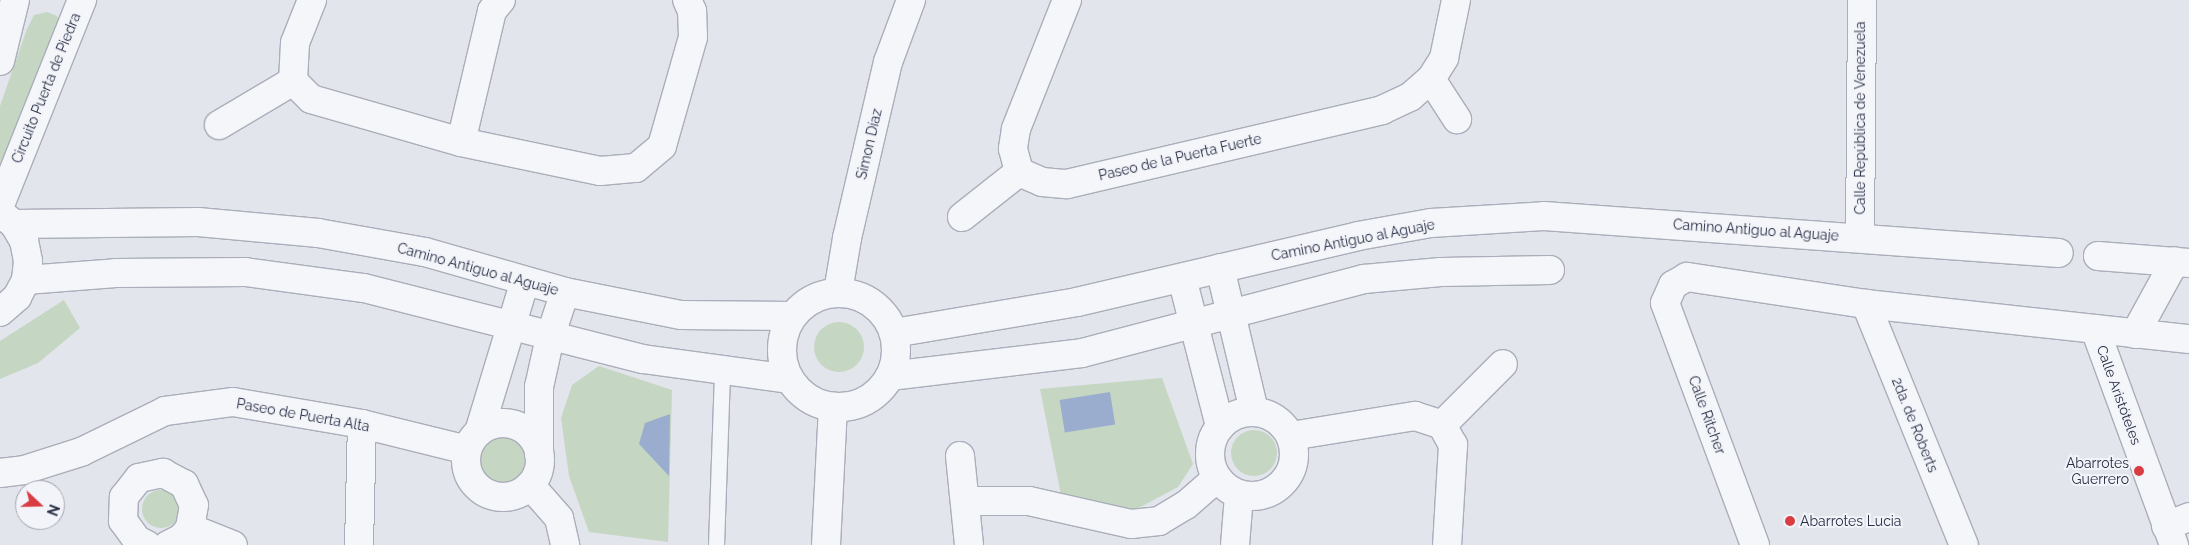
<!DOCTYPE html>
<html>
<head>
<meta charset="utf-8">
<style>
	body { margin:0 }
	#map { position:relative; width:2189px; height:545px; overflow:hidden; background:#e2e5ec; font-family:Raleway,sans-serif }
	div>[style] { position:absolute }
	.green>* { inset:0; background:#c5d6c2 }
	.round { border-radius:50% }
	.water>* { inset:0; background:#9aadce; transform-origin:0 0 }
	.roads { filter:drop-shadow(1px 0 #aaaeba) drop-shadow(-1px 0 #aaaeba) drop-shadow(0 1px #aaaeba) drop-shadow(0 -1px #aaaeba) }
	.lane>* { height:15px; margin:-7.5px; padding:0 7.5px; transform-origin:7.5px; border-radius:7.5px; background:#f5f6f9 }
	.street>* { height:28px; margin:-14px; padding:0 14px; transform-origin:14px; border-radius:14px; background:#f5f6f9 }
	.street>.ring { margin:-14px; padding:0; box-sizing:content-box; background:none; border:28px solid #f5f6f9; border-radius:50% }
	.dots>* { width:14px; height:14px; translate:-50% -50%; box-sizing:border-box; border:2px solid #f2f4f9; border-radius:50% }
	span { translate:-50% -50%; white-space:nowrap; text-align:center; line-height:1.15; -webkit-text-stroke:4px #f2f4f9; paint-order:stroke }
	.street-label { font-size:14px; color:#282f45 }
	.poi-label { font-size:14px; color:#282f45 }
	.right { translate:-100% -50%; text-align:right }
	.left { translate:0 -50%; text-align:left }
	.north { position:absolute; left:15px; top:480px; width:50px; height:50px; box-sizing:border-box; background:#f2f4f9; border:1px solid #a1a5b1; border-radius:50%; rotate:111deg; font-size:14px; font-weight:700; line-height:20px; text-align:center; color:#282f45 }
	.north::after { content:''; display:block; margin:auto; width:18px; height:22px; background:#da3d41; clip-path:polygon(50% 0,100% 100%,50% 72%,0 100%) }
</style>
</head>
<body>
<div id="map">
	<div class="green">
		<i style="clip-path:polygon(47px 12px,57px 16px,62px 25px,23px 118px,0 163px,0 106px,27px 29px,34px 15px)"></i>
		<i style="clip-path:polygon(64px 300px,80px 328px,38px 363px,0 379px,0 341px)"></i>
		<i class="round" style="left:814px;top:322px;width:50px;height:50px"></i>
		<i style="clip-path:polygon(599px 366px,672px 390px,668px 542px,589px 532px,569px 476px,561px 418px,572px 385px)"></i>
		<i style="clip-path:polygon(1162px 378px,1193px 464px,1178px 487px,1133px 511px,1061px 495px,1040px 389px)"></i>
		<i class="round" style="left:1231px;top:430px;width:46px;height:46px"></i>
		<i class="round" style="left:477px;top:435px;width:52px;height:52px"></i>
		<i class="round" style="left:142px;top:490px;width:38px;height:38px"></i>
	</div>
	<div class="water">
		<i style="left:1110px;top:392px;width:33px;height:51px;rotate:81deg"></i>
		<i style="clip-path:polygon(670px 414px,669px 476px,639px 444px,645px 423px)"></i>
	</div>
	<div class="roads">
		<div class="lane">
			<i style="left:716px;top:545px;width:176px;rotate:-88deg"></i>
		</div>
		<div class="street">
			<i style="left:312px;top:0;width:46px;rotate:111.6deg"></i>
			<i style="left:295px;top:43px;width:38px;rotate:93deg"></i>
			<i style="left:293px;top:81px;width:25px;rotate:45deg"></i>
			<i style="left:311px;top:99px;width:156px;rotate:16deg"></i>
			<i style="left:461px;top:142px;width:142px;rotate:11.8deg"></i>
			<i style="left:600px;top:171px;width:36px;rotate:-5deg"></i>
			<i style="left:636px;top:168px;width:34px;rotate:-40deg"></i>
			<i style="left:662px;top:146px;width:113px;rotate:-74.1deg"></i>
			<i style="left:693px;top:37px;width:26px;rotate:-92deg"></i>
			<i style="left:692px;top:11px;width:12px;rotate:-114deg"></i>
			<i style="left:1067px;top:0;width:139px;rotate:111.6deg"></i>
			<i style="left:1016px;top:129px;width:20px;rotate:99deg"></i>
			<i style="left:1013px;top:149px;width:24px;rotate:75deg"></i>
			<i style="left:1019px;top:172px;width:25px;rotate:23deg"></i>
			<i style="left:1042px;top:182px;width:25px;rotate:5deg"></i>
			<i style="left:1067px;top:184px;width:324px;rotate:-13.2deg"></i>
			<i style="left:1382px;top:110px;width:31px;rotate:-25deg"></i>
			<i style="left:1410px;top:97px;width:28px;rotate:-41deg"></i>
			<i style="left:1431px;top:79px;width:25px;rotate:-58deg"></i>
			<i style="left:1444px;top:58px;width:59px;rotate:-78.3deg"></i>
			<i style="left:0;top:61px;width:63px;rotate:-76.2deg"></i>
			<i style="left:1431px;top:79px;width:48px;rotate:57deg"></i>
			<i style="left:219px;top:125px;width:86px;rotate:-30.7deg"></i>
			<i style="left:461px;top:142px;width:135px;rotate:-76.7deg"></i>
			<i style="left:492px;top:11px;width:14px;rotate:-51deg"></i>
			<i style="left:0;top:205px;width:221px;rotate:-68.2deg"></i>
			<i style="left:962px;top:217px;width:73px;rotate:-38.3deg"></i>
			<i style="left:14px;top:224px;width:184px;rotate:-0.6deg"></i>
			<i style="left:198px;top:222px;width:121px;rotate:5.2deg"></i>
			<i style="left:318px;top:233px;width:109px;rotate:10.1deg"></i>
			<i style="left:425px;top:252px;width:146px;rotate:15.9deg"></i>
			<i style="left:565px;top:292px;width:118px;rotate:11.2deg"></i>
			<i style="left:681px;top:315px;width:111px;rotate:0.5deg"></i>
			<i style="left:1860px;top:237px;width:237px;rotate:-89.5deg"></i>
			<i style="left:2098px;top:256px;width:91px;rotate:4.4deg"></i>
			<i style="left:1220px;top:268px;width:147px;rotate:76.6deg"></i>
			<i style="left:1182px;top:278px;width:153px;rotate:75.6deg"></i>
			<i style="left:26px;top:280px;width:90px;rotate:-4.4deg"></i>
			<i style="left:116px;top:273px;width:129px;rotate:-0.4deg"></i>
			<i style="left:245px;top:272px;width:120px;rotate:7.7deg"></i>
			<i style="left:364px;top:288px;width:288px;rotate:14.3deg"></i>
			<i style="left:643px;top:359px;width:147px;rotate:7.8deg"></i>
			<i style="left:838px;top:292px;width:55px;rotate:-80.5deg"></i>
			<i style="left:847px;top:238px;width:181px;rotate:-76.9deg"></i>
			<i style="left:888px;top:62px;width:66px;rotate:-69.6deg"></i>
			<i class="ring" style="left:782px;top:293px;width:86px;height:86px"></i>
			<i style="left:1866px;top:304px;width:260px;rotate:67.9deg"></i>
			<i style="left:0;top:312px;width:23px;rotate:-41deg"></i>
			<i style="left:17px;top:297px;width:19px;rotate:-62deg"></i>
			<i style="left:26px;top:280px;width:19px;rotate:-84deg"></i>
			<i style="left:28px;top:261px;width:20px;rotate:-101deg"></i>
			<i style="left:24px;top:241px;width:20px;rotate:-120deg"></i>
			<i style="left:14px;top:224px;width:16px;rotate:-142deg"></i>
			<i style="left:2095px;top:329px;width:230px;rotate:69.9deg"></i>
			<i style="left:894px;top:333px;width:186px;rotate:-9.6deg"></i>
			<i style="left:1077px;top:302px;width:289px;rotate:-13.2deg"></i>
			<i style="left:1358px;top:236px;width:74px;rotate:-10.1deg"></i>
			<i style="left:1431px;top:223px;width:113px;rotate:-3.5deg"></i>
			<i style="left:1544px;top:216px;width:516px;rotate:4.11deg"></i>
			<i style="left:2135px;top:334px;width:83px;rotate:-61.3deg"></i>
			<i style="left:890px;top:376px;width:193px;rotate:-6.8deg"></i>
			<i style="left:1082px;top:353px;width:292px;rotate:-14.7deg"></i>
			<i style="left:1364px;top:279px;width:77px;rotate:-5.2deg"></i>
			<i style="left:1441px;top:272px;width:109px;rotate:-1.1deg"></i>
			<i class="ring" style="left:1210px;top:412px;width:56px;height:56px"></i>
			<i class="ring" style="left:466px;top:423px;width:46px;height:46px"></i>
			<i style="left:1442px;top:425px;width:86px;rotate:-45deg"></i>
			<i style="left:479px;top:432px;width:158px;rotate:-73.1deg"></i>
			<i style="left:1291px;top:436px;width:126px;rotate:-9.2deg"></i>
			<i style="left:1415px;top:416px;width:28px;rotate:18deg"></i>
			<i style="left:1442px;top:425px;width:23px;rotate:61deg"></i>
			<i style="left:1453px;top:445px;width:100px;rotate:93.4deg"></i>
			<i style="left:539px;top:454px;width:67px;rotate:-90deg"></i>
			<i style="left:539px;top:387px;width:51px;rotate:-77.6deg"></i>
			<i style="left:550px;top:337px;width:47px;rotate:-71.6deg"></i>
			<i style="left:960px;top:456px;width:89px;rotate:84.2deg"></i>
			<i style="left:0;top:473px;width:24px;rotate:-7deg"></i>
			<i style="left:24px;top:470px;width:60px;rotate:-17.5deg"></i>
			<i style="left:81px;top:452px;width:93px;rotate:-26deg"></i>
			<i style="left:165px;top:411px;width:69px;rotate:-7.5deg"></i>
			<i style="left:233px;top:402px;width:131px;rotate:9.7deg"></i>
			<i style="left:362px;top:424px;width:108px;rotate:13.9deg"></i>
			<i style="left:530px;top:485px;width:44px;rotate:48.7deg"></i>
			<i style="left:559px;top:518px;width:28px;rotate:77deg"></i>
			<i style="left:965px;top:501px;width:64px"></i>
			<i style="left:1029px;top:501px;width:105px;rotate:12.7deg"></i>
			<i style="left:1131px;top:524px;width:28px;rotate:-6deg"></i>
			<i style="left:1159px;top:521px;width:31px;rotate:-31deg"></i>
			<i style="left:1186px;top:505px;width:41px;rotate:-41.1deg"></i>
			<i style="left:2166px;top:526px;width:25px;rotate:-21deg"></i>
			<i style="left:190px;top:528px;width:46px;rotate:21.6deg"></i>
			<i style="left:147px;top:545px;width:11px;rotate:-153deg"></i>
			<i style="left:137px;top:540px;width:24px;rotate:-126deg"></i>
			<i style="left:123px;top:521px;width:24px;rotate:-88deg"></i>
			<i style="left:124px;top:497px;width:24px;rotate:-52deg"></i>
			<i style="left:139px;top:478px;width:25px;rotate:-12deg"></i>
			<i style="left:163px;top:473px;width:24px;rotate:28deg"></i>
			<i style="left:184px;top:484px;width:23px;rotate:65deg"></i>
			<i style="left:194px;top:505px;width:23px;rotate:100deg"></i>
			<i style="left:190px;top:528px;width:13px;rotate:129deg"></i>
			<i style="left:182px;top:538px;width:16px;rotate:153deg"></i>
			<i style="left:359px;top:545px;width:121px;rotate:-88.6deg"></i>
			<i style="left:826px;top:545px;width:138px;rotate:-87.1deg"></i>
			<i style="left:1235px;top:545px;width:50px;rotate:-85.4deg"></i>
			<i style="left:1755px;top:545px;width:258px;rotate:-110.4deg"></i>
			<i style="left:1665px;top:303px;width:20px;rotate:-66deg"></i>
			<i style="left:1673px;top:285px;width:16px;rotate:-30deg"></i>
			<i style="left:1687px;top:277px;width:181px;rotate:8.6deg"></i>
			<i style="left:1866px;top:304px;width:325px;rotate:6.2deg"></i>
		</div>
	</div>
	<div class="dots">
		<i style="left:2139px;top:471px;background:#da3d41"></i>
		<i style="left:1790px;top:521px;background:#da3d41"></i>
	</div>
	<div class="street-label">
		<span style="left:46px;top:88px;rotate:-68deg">Circuito Puerta de Piedra</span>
		<span style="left:1860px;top:118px;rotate:-90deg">Calle República de Venezuela</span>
		<span style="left:869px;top:144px;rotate:-77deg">Simon Díaz</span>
		<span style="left:1180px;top:157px;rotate:-13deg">Paseo de la Puerta Fuerte</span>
		<span style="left:1756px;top:230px;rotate:4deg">Camino Antiguo al Aguaje</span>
		<span style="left:1353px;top:240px;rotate:-11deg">Camino Antiguo al Aguaje</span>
		<span style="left:478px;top:269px;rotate:15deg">Camino Antiguo al Aguaje</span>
		<span style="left:2119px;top:395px;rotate:70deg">Calle Aristóteles</span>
		<span style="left:303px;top:415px;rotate:10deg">Paseo de Puerta Alta</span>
		<span style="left:1707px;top:415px;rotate:70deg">Calle Ritcher</span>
		<span style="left:1915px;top:425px;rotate:68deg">2da. de Roberts</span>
	</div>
	<div class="poi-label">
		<span class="right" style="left:2129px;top:471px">Abarrotes<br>Guerrero</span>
		<span class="left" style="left:1800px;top:521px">Abarrotes Lucia</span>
	</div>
	<div class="north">N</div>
</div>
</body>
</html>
